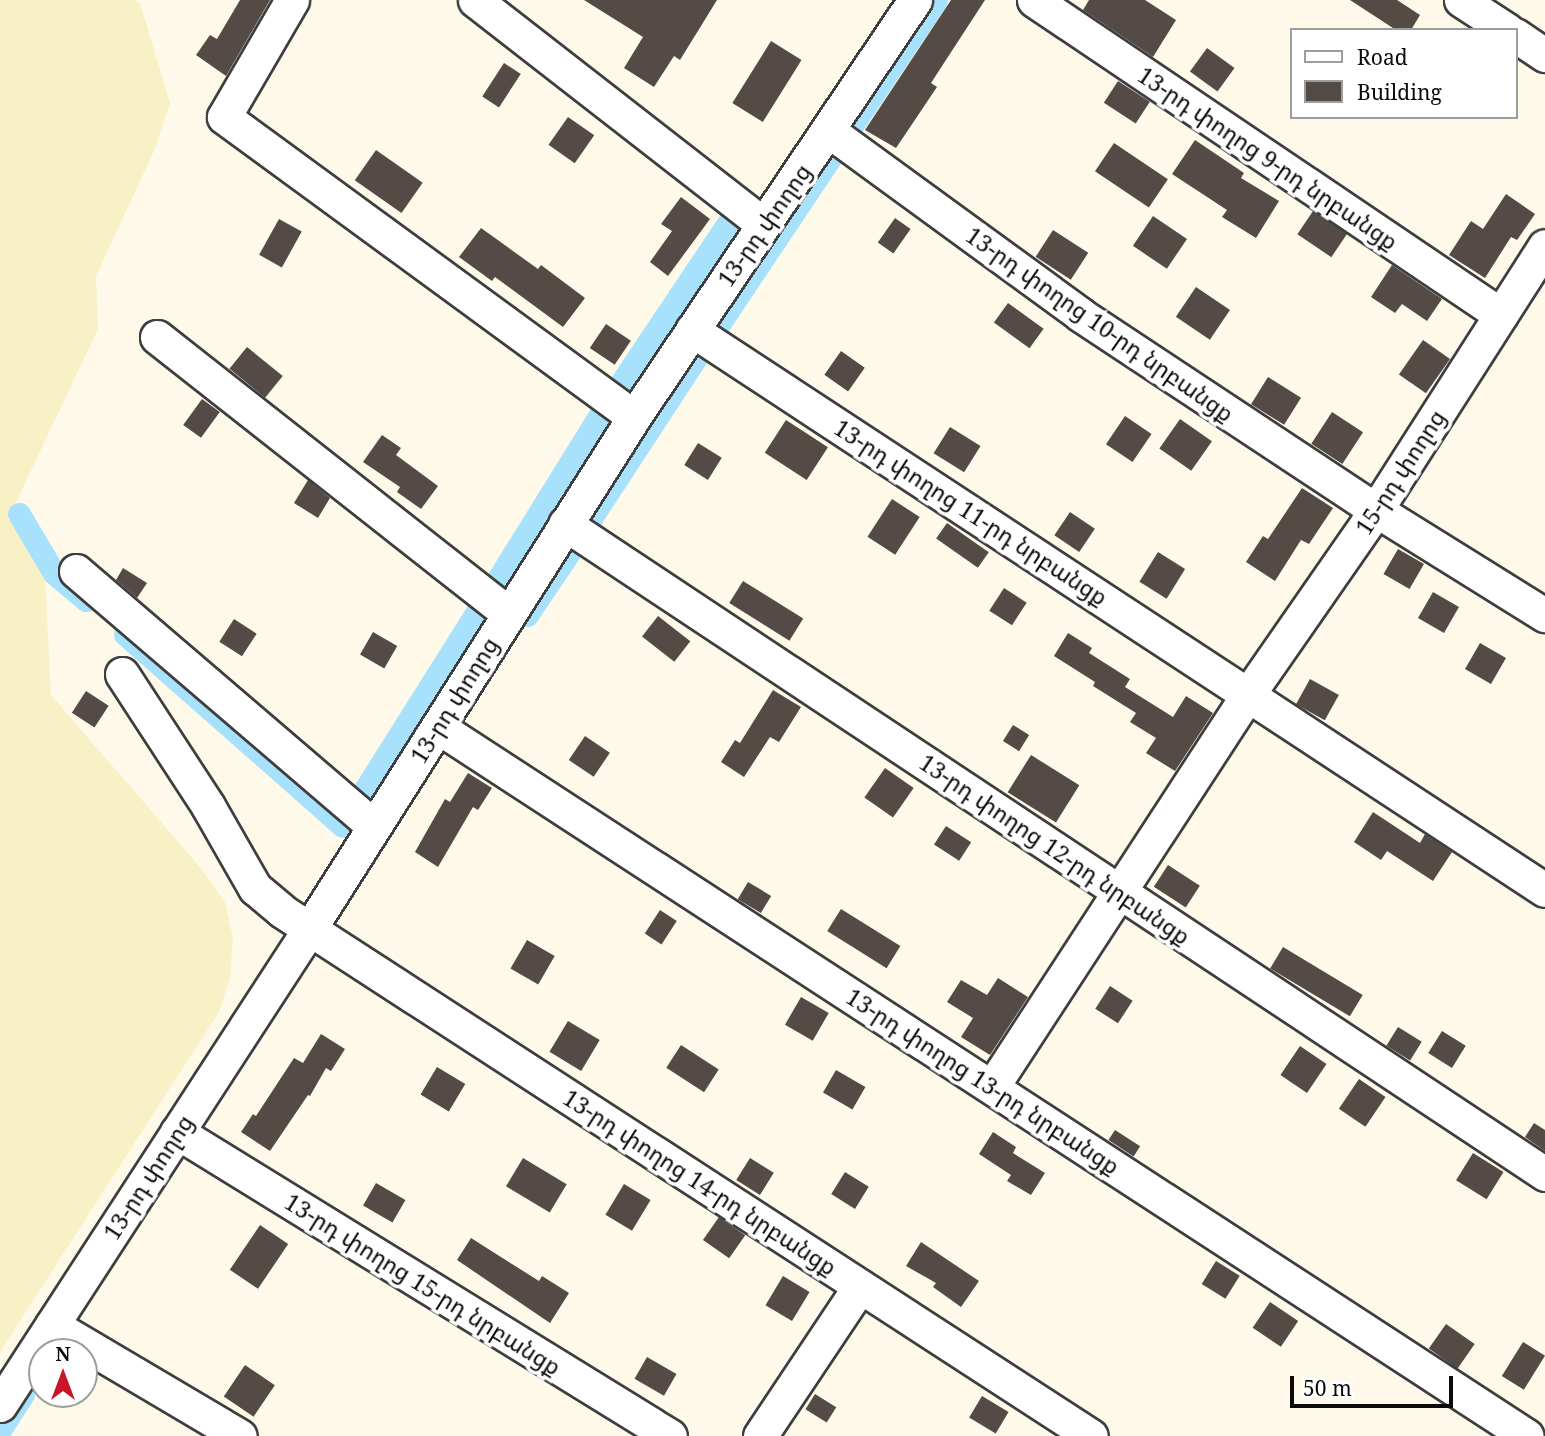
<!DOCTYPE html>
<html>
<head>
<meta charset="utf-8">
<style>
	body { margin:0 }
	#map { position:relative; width:1545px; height:1436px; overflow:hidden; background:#fff9e9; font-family:"Noto Serif","Noto Sans Armenian",serif }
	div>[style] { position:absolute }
	.farmland>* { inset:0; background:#f8f1c6 }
	.canal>* { height:23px; margin:-11.5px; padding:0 11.5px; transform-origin:11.5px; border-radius:11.5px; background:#a7e1fc }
	.building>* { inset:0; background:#554b46; transform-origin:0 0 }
	.roads { filter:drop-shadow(2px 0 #3e3e3e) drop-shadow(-2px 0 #3e3e3e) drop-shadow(0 2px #3e3e3e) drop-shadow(0 -2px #3e3e3e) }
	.minor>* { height:33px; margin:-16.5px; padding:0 16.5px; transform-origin:16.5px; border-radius:16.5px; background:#fff }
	span { translate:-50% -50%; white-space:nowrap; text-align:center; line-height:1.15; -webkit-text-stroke:7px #fff; paint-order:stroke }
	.street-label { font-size:23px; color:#0b0b0b }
	.legend { position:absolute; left:1290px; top:28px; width:228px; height:91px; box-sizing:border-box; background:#fff; border:2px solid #9d9d9d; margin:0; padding:9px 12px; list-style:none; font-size:21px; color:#0b0b0b }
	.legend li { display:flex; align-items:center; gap:14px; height:35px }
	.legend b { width:35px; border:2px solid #9d9d9d }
	.north { position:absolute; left:28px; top:1338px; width:70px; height:70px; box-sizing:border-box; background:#fff; border:2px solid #9d9d9d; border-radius:50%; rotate:0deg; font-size:19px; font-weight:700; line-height:28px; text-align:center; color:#0b0b0b }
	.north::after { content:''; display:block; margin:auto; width:24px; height:32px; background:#c81628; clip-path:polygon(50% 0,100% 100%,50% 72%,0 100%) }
	.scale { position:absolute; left:1290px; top:1376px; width:163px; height:32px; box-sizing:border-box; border:4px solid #0b0b0b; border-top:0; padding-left:9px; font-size:21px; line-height:24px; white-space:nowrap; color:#0b0b0b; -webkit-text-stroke:5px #fff; paint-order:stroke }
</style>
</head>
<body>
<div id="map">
	<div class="farmland">
		<i style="clip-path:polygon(0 0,134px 0,140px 3px,170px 103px,154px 151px,96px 276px,98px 329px,8px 519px,33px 545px,45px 577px,51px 695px,200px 867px,225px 902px,233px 938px,230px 978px,219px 1012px,0 1352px)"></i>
	</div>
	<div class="canal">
		<i style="left:853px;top:124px;width:149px;rotate:-56.2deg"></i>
		<i style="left:719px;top:324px;width:201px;rotate:-56.2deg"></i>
		<i style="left:621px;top:383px;width:201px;rotate:-56.2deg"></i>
		<i style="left:19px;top:514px;width:69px;rotate:59.3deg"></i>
		<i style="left:54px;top:573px;width:42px;rotate:40.2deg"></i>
		<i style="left:591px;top:518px;width:201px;rotate:-56.8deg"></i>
		<i style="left:495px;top:584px;width:205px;rotate:-58.2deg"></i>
		<i style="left:527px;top:615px;width:77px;rotate:-56.1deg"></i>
		<i style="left:125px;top:634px;width:290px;rotate:41.4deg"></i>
		<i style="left:359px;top:799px;width:220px;rotate:-57.8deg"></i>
		<i style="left:0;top:1430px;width:43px;rotate:-57.4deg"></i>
	</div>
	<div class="building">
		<i style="clip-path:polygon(240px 0,270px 0,226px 76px,196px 55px,210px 35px,217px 39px)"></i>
		<i style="clip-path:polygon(584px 0,717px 0,680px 60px,674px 56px,654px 87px,624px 68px,643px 37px)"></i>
		<i style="clip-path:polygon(951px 0,985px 0,931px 83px,937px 87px,896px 148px,865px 130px)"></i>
		<i style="clip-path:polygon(1089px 0,1145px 0,1176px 20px,1153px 57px,1083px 10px)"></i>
		<i style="clip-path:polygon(1350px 0,1397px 0,1420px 15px,1411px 30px,1396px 30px)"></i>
		<i style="left:771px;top:41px;width:36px;height:73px;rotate:32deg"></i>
		<i style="left:1207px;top:48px;width:34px;height:29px;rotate:36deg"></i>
		<i style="left:504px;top:63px;width:20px;height:40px;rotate:33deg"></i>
		<i style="left:1118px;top:81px;width:38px;height:26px;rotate:33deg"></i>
		<i style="left:568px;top:117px;width:32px;height:34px;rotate:35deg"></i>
		<i style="clip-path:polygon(1195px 140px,1244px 173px,1241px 178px,1279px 201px,1256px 238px,1222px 217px,1227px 210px,1172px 174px)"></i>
		<i style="left:1114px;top:143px;width:65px;height:34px;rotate:34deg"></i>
		<i style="left:376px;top:150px;width:57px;height:37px;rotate:35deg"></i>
		<i style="clip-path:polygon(1506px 194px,1535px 214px,1517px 240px,1511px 237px,1485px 278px,1449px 255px,1471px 221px,1483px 229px)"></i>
		<i style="clip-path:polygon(681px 197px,710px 219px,668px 276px,650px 262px,672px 231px,661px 224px)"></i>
		<i style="left:1313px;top:211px;width:41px;height:28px;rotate:34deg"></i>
		<i style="left:1153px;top:216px;width:41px;height:36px;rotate:34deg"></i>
		<i style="left:895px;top:218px;width:19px;height:30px;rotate:35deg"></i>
		<i style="left:279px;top:219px;width:26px;height:41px;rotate:29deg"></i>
		<i style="clip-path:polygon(481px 228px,538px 269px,541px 265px,585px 298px,563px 327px,495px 277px,492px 281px,459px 257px)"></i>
		<i style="left:1053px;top:230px;width:42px;height:32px;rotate:33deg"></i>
		<i style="clip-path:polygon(1392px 265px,1442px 299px,1427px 321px,1402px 304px,1395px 313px,1371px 297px)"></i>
		<i style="left:1196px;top:287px;width:41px;height:36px;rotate:34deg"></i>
		<i style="left:1008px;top:303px;width:44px;height:24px;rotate:36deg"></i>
		<i style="left:606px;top:324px;width:30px;height:29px;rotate:34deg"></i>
		<i style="left:1423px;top:340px;width:33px;height:42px;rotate:35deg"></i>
		<i style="left:247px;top:347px;width:46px;height:28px;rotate:39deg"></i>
		<i style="left:841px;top:351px;width:29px;height:29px;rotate:35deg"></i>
		<i style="left:1268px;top:377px;width:39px;height:32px;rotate:32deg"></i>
		<i style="left:202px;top:399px;width:22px;height:32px;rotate:36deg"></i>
		<i style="left:1332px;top:412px;width:37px;height:38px;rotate:33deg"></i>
		<i style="left:1125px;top:416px;width:32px;height:34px;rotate:34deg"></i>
		<i style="left:1180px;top:419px;width:39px;height:36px;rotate:35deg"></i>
		<i style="left:786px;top:420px;width:50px;height:39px;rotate:33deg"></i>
		<i style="left:950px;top:427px;width:36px;height:31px;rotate:32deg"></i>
		<i style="clip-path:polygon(382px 435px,401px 448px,396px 455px,438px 486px,421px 509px,397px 492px,400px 487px,363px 462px)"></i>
		<i style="left:698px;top:443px;width:28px;height:26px;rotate:32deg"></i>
		<i style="clip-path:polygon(308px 480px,330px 498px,318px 518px,294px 503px)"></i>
		<i style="clip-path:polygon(1302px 488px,1333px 508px,1309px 544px,1301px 540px,1275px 581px,1246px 562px,1263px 536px,1268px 539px)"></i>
		<i style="left:892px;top:499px;width:33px;height:45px;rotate:33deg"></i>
		<i style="left:1070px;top:512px;width:30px;height:28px;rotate:34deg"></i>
		<i style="left:947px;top:523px;width:51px;height:19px;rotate:35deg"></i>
		<i style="left:1398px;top:549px;width:30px;height:29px;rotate:30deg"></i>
		<i style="left:1158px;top:552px;width:32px;height:35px;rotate:32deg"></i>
		<i style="clip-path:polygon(123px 568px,147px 583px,137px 598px,116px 580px)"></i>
		<i style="left:743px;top:581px;width:71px;height:26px;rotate:32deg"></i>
		<i style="left:1004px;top:588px;width:27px;height:27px;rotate:33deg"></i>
		<i style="left:1433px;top:592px;width:30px;height:30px;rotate:30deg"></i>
		<i style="left:658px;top:616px;width:41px;height:26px;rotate:38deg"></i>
		<i style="left:234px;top:619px;width:27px;height:27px;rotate:33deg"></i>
		<i style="left:373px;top:632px;width:28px;height:26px;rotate:30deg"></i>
		<i style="clip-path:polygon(1068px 633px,1092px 648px,1089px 653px,1130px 679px,1125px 687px,1173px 717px,1186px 696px,1213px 713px,1175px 771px,1146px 753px,1156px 738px,1130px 722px,1136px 713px,1093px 686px,1095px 682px,1054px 656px)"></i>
		<i style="left:1480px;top:643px;width:30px;height:30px;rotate:30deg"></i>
		<i style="left:1310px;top:679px;width:33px;height:29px;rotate:29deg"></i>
		<i style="clip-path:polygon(773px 690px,801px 707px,779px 742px,770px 737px,744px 777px,721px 762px,735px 740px,740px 743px)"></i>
		<i style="left:86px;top:691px;width:27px;height:26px;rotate:33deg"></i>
		<i style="left:1013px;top:725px;width:19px;height:19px;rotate:32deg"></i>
		<i style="left:585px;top:736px;width:30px;height:29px;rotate:34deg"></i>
		<i style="left:1031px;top:755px;width:57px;height:44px;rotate:32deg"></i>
		<i style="left:885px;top:768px;width:35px;height:36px;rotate:35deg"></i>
		<i style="clip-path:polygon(468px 773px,492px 788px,478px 810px,473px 807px,438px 867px,415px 852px,445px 799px,450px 802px)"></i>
		<i style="clip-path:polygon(1373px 812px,1420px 843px,1425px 834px,1452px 852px,1433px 881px,1387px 851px,1381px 860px,1354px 842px)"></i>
		<i style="left:946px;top:826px;width:30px;height:22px;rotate:33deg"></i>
		<i style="left:1168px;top:865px;width:38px;height:26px;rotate:33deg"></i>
		<i style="left:748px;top:882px;width:27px;height:20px;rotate:31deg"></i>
		<i style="left:841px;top:909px;width:70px;height:26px;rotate:32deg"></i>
		<i style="left:660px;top:910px;width:20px;height:28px;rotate:33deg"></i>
		<i style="left:527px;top:940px;width:32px;height:33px;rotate:30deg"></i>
		<i style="left:1283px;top:947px;width:93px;height:25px;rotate:31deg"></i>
		<i style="clip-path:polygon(998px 978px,1028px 997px,990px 1055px,961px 1037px,973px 1018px,947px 1002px,961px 980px,987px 995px)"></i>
		<i style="left:1110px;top:986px;width:27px;height:27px;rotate:33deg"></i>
		<i style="left:801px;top:997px;width:32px;height:32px;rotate:30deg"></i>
		<i style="left:568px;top:1021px;width:37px;height:36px;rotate:31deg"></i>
		<i style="left:1398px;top:1027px;width:28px;height:22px;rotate:32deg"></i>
		<i style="left:1442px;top:1031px;width:28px;height:26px;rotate:32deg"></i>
		<i style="clip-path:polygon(321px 1034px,345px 1049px,331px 1071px,326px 1068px,310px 1096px,308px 1095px,270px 1151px,241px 1132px,253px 1114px,256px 1116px,294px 1058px,303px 1063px)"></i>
		<i style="left:681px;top:1045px;width:45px;height:27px;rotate:33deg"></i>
		<i style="left:1300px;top:1046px;width:32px;height:35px;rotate:34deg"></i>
		<i style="left:437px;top:1067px;width:33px;height:32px;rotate:31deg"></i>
		<i style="left:836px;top:1070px;width:34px;height:26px;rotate:30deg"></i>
		<i style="left:1359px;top:1079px;width:32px;height:36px;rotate:34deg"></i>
		<i style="clip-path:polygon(1534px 1123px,1545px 1130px,1545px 1151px,1525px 1137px)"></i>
		<i style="left:1115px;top:1130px;width:30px;height:12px;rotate:33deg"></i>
		<i style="clip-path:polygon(993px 1132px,1016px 1147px,1013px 1153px,1045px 1173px,1031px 1195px,1007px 1181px,1011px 1175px,979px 1154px)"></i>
		<i style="left:1473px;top:1153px;width:36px;height:32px;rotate:32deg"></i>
		<i style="left:523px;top:1158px;width:51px;height:33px;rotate:31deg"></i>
		<i style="left:750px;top:1158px;width:28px;height:26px;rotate:32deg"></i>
		<i style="left:845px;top:1172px;width:28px;height:26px;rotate:32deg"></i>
		<i style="left:376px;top:1183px;width:34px;height:26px;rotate:30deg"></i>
		<i style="left:624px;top:1184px;width:31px;height:36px;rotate:31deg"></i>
		<i style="left:719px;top:1217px;width:32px;height:28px;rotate:35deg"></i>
		<i style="left:260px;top:1225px;width:34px;height:54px;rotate:34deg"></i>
		<i style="clip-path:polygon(471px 1238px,539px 1281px,542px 1276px,569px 1293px,550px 1323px,457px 1260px)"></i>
		<i style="clip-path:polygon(921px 1242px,979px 1281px,961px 1307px,933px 1287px,936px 1283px,906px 1266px)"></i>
		<i style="left:1216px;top:1261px;width:28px;height:27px;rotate:32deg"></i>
		<i style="left:783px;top:1276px;width:31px;height:34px;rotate:31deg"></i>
		<i style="left:1270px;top:1302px;width:34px;height:31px;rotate:34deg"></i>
		<i style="left:1446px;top:1324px;width:35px;height:30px;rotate:35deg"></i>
		<i style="left:1523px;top:1342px;width:26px;height:40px;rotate:32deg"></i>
		<i style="left:647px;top:1357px;width:34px;height:25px;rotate:30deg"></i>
		<i style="left:245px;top:1365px;width:36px;height:38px;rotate:34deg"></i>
		<i style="left:815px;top:1394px;width:25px;height:18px;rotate:32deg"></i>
		<i style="left:982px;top:1396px;width:31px;height:25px;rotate:31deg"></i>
	</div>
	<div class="roads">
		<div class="minor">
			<i style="left:292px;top:0;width:135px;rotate:120.2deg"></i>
			<i style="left:224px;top:117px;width:508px;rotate:36.19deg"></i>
			<i style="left:475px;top:0;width:365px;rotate:37.9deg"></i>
			<i style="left:1034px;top:0;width:563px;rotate:34deg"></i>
			<i style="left:1461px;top:0;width:55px;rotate:33.1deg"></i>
			<i style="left:1515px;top:35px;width:36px;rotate:34deg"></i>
			<i style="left:829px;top:131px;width:312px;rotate:36.1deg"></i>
			<i style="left:1081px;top:315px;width:354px;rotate:33.5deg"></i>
			<i style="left:1376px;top:510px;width:199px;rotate:31.9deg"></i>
			<i style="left:692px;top:330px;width:1020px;rotate:33.29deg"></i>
			<i style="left:157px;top:337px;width:448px;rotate:38.2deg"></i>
			<i style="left:565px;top:524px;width:1176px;rotate:33.55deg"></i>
			<i style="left:76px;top:571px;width:392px;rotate:40.6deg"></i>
			<i style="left:122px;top:674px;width:158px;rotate:56.9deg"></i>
			<i style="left:208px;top:806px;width:95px;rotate:60.2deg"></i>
			<i style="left:255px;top:888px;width:35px;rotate:40deg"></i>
			<i style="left:282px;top:911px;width:964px;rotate:32.98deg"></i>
			<i style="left:438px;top:727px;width:1299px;rotate:33.07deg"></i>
			<i style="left:992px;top:1087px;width:470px;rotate:-56.9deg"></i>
			<i style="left:1249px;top:693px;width:223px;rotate:-55.2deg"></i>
			<i style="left:1376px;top:510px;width:313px;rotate:-57.4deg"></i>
			<i style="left:177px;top:1132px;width:579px;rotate:31.66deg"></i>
			<i style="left:52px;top:1325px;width:218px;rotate:30.6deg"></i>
			<i style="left:0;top:1405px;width:569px;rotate:-56.98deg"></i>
			<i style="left:310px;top:928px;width:605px;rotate:-57.62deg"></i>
			<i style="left:634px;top:417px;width:503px;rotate:-56.03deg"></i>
			<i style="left:760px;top:1436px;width:180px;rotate:-56.3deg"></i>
		</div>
	</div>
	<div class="street-label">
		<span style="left:1268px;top:158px;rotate:34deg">13-րդ փողոց 9-րդ նրբանցք</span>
		<span style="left:764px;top:225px;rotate:-55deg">13-րդ փողոց</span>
		<span style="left:1100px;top:324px;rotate:35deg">13-րդ փողոց 10-րդ նրբանցք</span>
		<span style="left:1400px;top:472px;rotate:-57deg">15-րդ փողոց</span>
		<span style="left:971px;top:512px;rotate:33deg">13-րդ փողոց 11-րդ նրբանցք</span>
		<span style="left:454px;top:700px;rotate:-58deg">13-րդ փողոց</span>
		<span style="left:1055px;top:849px;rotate:34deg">13-րդ փողոց 12-րդ նրբանցք</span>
		<span style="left:983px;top:1081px;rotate:33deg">13-րդ փողոց 13-րդ նրբանցք</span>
		<span style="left:148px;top:1177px;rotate:-57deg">13-րդ փողոց</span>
		<span style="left:700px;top:1182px;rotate:33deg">13-րդ փողոց 14-րդ նրբանցք</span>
		<span style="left:423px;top:1284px;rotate:32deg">13-րդ փողոց 15-րդ նրբանցք</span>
	</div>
	<ul class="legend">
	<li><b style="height:9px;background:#fff"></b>Road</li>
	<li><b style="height:19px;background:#554b46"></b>Building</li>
	</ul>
	<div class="north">N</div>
	<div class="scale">50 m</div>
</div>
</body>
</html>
